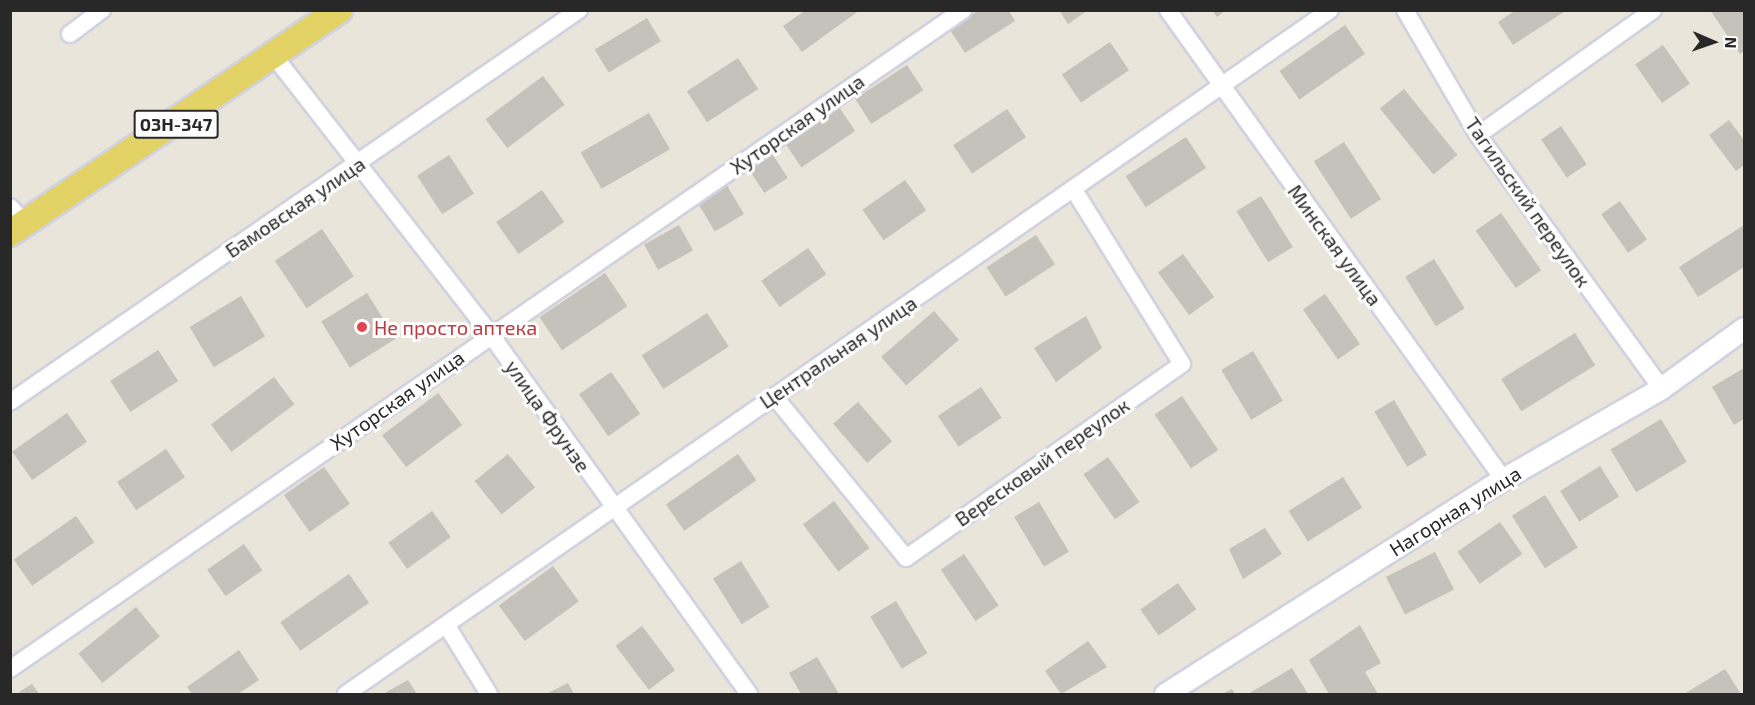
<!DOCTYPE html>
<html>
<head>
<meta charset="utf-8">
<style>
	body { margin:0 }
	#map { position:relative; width:1755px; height:705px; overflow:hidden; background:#e9e5db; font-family:"Exo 2",sans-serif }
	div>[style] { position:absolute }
	.building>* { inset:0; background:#c5c1bb; transform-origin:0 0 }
	.roads { filter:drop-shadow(2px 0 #d1d2e0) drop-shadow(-2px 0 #d1d2e0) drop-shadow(0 2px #d1d2e0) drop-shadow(0 -2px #d1d2e0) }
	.minor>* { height:16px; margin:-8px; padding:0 8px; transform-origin:8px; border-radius:8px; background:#fff }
	.tertiary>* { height:21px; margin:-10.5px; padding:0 10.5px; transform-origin:10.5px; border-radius:10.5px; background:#fff }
	.primary>* { height:26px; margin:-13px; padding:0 13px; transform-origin:13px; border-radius:13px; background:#e3d367 }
	.dots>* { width:16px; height:16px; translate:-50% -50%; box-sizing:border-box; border:3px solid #fff; border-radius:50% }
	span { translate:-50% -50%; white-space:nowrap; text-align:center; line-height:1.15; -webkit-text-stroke:6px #fff; paint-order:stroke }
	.shield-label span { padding:2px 4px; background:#fff; border:2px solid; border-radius:4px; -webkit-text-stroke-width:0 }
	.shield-label { font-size:18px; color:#282828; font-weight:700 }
	.street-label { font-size:20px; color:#282828 }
	.health-label { font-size:20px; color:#be3a42 }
	.left { translate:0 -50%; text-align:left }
	.frame { position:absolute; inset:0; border:12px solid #282828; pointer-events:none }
	.north { position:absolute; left:1683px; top:12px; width:60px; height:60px; -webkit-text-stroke:4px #fff; paint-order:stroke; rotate:92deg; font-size:16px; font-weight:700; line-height:24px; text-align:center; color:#282828 }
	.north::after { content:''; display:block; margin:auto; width:21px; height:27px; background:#282828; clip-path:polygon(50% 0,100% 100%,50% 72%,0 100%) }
</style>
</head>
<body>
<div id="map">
	<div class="building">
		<i style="clip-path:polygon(806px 10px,860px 10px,802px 52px,783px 26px)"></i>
		<i style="clip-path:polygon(979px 10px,1008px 10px,1015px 21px,965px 53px,950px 30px)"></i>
		<i style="clip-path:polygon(1059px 10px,1088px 10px,1068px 24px)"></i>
		<i style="clip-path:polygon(1212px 10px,1226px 10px,1217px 17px)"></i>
		<i style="clip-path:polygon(1516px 10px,1567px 10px,1513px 45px,1498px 22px)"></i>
		<i style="clip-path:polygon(1710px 10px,1744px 10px,1744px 51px,1740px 54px)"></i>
		<i style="left:647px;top:18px;width:27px;height:61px;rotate:59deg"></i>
		<i style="left:1345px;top:25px;width:35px;height:80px;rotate:55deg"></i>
		<i style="left:1110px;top:42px;width:34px;height:58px;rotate:56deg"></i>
		<i style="left:1663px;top:45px;width:47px;height:34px;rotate:55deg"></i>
		<i style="left:738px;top:58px;width:37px;height:61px;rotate:57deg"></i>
		<i style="left:907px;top:65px;width:30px;height:62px;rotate:57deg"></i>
		<i style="left:543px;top:76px;width:36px;height:72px;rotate:53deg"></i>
		<i style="left:1404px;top:89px;width:85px;height:31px;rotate:51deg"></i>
		<i style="left:839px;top:107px;width:29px;height:65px;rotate:56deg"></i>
		<i style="left:1007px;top:109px;width:34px;height:65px;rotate:56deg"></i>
		<i style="left:649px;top:113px;width:42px;height:79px;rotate:60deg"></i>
		<i style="clip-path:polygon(1729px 120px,1744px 140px,1744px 165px,1736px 171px,1709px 135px)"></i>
		<i style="left:1561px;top:126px;width:46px;height:24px;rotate:56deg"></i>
		<i style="left:1186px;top:137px;width:37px;height:72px;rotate:57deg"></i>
		<i style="left:1344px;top:142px;width:68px;height:36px;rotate:57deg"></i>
		<i style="left:449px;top:155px;width:46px;height:38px;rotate:57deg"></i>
		<i style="left:773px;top:155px;width:27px;height:28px;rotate:57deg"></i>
		<i style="left:905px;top:180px;width:37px;height:52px;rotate:55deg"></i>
		<i style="left:726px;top:184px;width:35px;height:34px;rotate:59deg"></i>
		<i style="left:542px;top:190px;width:39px;height:56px;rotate:55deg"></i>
		<i style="left:1261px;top:196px;width:60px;height:29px;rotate:58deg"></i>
		<i style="left:1620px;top:201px;width:47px;height:23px;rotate:55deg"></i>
		<i style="left:1501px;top:213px;width:70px;height:31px;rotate:55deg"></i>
		<i style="left:679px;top:225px;width:29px;height:40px;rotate:61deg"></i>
		<i style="clip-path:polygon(1744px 225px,1744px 267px,1698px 297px,1679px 267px)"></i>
		<i style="left:322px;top:229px;width:57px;height:57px;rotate:56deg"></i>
		<i style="left:1036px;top:235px;width:35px;height:59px;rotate:57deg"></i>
		<i style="left:808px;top:248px;width:32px;height:57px;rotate:55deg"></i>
		<i style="left:1183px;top:254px;width:53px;height:31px;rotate:54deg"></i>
		<i style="left:1434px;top:259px;width:58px;height:34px;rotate:58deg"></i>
		<i style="left:605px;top:273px;width:40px;height:79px;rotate:56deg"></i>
		<i style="left:367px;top:293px;width:54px;height:54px;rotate:58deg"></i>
		<i style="left:1325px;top:294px;width:61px;height:27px;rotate:55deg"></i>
		<i style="left:241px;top:296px;width:47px;height:60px;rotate:59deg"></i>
		<i style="left:934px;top:311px;width:38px;height:70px;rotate:49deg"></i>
		<i style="left:707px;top:313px;width:40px;height:78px;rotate:57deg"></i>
		<i style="clip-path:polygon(1086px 316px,1102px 348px,1056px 382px,1034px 348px)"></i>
		<i style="left:1575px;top:333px;width:38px;height:87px;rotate:58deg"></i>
		<i style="left:158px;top:350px;width:37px;height:57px;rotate:57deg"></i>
		<i style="left:1253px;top:351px;width:58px;height:37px;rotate:59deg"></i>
		<i style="clip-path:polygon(1744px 368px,1744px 419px,1734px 425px,1712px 387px)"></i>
		<i style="left:611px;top:372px;width:51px;height:39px;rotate:55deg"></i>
		<i style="left:274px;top:377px;width:34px;height:79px;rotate:53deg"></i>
		<i style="left:981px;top:387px;width:37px;height:52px;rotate:56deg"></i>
		<i style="left:438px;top:393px;width:40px;height:70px;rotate:53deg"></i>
		<i style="left:1182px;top:396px;width:65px;height:33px;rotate:56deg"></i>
		<i style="left:1394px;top:400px;width:64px;height:23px;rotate:59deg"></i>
		<i style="left:858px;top:402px;width:52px;height:33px;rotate:49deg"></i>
		<i style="left:67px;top:413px;width:35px;height:67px;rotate:55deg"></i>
		<i style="left:1661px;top:419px;width:50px;height:59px;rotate:59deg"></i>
		<i style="left:166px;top:449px;width:34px;height:59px;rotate:56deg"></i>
		<i style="left:508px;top:454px;width:43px;height:43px;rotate:51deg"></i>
		<i style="left:738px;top:454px;width:32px;height:88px;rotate:55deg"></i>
		<i style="left:1108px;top:457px;width:55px;height:30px;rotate:55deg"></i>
		<i style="left:1600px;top:466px;width:36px;height:47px;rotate:58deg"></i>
		<i style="left:324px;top:467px;width:45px;height:49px;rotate:55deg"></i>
		<i style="left:1343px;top:477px;width:36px;height:64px;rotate:58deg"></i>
		<i style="left:1545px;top:495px;width:62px;height:39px;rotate:58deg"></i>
		<i style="left:834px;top:501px;width:59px;height:39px;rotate:53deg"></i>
		<i style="left:1039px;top:502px;width:58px;height:29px;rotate:59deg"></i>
		<i style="left:432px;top:511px;width:32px;height:54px;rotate:54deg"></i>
		<i style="left:76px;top:516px;width:32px;height:76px;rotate:55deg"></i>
		<i style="left:1500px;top:522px;width:39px;height:52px;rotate:55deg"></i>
		<i style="clip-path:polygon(1265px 528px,1282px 554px,1243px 579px,1229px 549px)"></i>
		<i style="left:244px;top:544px;width:32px;height:45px;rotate:55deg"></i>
		<i style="left:1435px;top:552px;width:42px;height:55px;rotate:63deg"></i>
		<i style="left:964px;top:554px;width:62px;height:28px;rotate:56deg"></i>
		<i style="left:741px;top:561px;width:54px;height:33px;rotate:58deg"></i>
		<i style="left:553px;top:566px;width:44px;height:67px;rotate:54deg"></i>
		<i style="left:349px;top:574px;width:35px;height:84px;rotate:55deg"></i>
		<i style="left:1178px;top:583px;width:32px;height:46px;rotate:55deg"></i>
		<i style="left:896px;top:601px;width:61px;height:30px;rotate:59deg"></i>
		<i style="left:136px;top:607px;width:38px;height:74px;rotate:51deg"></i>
		<i style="clip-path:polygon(1360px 625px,1381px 663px,1365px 672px,1378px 694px,1329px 694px,1309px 660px)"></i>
		<i style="left:642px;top:626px;width:55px;height:33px;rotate:53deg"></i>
		<i style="clip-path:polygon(1088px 641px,1107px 667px,1061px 694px,1045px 671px)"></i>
		<i style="clip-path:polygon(239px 650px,259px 680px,238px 694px,192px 694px,187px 687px)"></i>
		<i style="clip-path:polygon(817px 657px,839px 694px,801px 694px,789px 673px)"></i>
		<i style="clip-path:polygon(1292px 668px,1308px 694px,1248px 694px)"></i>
		<i style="clip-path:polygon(1725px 669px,1741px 694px,1684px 694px)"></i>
		<i style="clip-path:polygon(408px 680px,417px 694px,383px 694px)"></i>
		<i style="clip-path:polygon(568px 683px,574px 694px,546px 694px)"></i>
		<i style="clip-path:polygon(32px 684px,39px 694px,16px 694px)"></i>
		<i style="clip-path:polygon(1232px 689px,1235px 694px,1222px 694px)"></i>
	</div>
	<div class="roads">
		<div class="minor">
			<i style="left:1168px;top:10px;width:576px;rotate:54.46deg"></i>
			<i style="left:1405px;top:10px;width:145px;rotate:59.7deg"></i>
			<i style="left:1478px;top:135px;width:312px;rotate:54.1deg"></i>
			<i style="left:70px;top:34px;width:40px;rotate:-37deg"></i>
			<i style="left:274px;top:56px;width:353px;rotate:52.1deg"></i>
			<i style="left:491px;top:335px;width:442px;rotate:54.3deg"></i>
			<i style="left:1478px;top:135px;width:215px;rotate:-35.5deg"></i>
			<i style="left:10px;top:207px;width:22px;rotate:47deg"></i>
			<i style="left:774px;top:396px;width:209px;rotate:50.8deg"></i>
			<i style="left:906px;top:558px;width:337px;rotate:-35.1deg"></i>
			<i style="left:1182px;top:364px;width:205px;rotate:-121.8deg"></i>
			<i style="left:10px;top:402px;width:691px;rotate:-34.56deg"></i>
			<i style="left:447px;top:626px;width:80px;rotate:58.3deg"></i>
			<i style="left:10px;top:669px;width:1159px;rotate:-34.66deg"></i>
			<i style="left:346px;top:694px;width:1198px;rotate:-34.8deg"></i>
		</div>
		<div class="tertiary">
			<i style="left:1165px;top:694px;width:401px;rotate:-32.5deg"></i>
			<i style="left:1503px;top:479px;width:182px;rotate:-29.9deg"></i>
			<i style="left:1661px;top:388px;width:102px;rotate:-35.9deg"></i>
		</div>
		<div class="primary">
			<i style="left:10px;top:233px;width:397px;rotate:-34.1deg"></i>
		</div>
	</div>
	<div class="dots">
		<i style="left:362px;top:327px;background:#e0444e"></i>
	</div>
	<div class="shield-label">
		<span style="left:176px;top:124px">03Н-347</span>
	</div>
	<div class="street-label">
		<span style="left:797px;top:124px;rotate:-35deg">Хуторская улица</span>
		<span style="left:1528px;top:202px;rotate:55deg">Тагильский переулок</span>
		<span style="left:295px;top:207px;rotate:-34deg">Бамовская улица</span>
		<span style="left:1335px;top:245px;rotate:54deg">Минская улица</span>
		<span style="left:838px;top:352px;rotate:-34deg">Центральная улица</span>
		<span style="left:397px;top:400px;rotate:-35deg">Хуторская улица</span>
		<span style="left:548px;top:416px;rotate:55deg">улица Фрунзе</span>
		<span style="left:1042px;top:462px;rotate:-35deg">Вересковый переулок</span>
		<span style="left:1455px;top:511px;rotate:-32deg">Нагорная улица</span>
	</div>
	<div class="health-label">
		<span class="left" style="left:374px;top:327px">Не просто аптека</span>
	</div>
	<div class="frame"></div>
	<div class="north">N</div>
</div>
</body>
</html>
